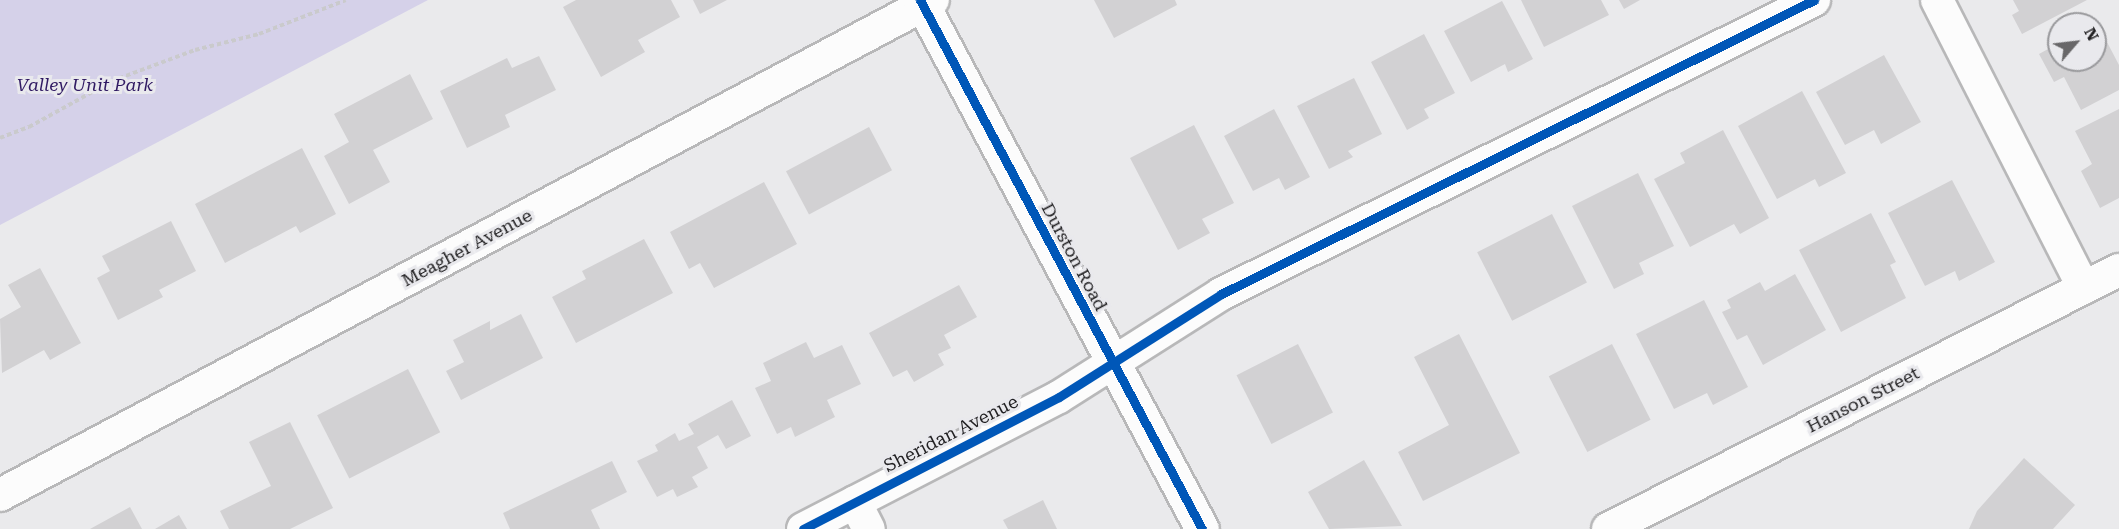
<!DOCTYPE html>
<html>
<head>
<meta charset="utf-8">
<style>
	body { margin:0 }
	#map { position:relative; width:2119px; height:529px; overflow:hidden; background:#eaeaec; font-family:"Roboto Serif",serif }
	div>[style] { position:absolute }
	.green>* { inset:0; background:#d5d1e9 }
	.building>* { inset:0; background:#d2d1d3; transform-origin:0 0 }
	.path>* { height:4px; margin-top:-2px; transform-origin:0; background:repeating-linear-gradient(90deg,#cacacc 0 4.5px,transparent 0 7.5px) }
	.roads { filter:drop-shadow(2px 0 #b8b8b9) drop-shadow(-2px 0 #b8b8b9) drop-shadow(0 2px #b8b8b9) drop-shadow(0 -2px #b8b8b9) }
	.street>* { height:32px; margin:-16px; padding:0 16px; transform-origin:16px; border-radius:16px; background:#fcfcfc }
	.secondary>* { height:33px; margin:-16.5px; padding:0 16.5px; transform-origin:16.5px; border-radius:16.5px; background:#fcfcfc }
	.cycleway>* { height:9px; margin:-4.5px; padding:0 4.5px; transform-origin:4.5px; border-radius:4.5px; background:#0057b8 }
	span { translate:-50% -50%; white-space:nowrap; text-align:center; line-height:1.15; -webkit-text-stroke:6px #e9e9ed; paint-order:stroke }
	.park-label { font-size:18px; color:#301a63; font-style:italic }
	.street-label { font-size:18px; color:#222123 }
	.north { position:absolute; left:2047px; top:12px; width:60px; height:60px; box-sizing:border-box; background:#e9e9ed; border:2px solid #99999c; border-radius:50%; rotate:62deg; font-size:16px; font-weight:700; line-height:24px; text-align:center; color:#222123 }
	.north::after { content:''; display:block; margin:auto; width:21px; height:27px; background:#686769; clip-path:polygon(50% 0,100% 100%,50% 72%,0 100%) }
</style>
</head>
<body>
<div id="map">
	<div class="green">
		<i style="clip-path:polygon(0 0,428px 0,0 225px)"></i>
	</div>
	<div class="building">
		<i style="clip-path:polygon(576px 0,671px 0,680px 17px,638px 40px,645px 52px,601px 77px,563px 7px)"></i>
		<i style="clip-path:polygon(693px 0,727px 0,700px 14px)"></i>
		<i style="clip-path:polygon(1094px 0,1175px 0,1177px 5px,1114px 38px)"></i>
		<i style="clip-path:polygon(1521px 0,1601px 0,1609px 15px,1544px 47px)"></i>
		<i style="clip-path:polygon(1619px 0,1640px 0,1624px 9px)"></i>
		<i style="clip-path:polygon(2013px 0,2087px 0,2022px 34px,2012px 15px,2019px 11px)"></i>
		<i style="clip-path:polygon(1502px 1px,1533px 59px,1508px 72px,1505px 64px,1471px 82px,1444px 31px)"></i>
		<i style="clip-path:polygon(2097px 23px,2119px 65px,2119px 90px,2081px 110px,2064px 77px,2054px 82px,2039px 54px,2059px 43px,2059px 60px,2095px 60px)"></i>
		<i style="clip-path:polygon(1424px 34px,1455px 93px,1424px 109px,1429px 118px,1407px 130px,1371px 62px)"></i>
		<i style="clip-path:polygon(1884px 55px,1921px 122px,1881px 144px,1874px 130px,1845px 145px,1816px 92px)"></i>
		<i style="clip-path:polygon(539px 56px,556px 90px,505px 115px,510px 127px,467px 148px,440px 91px,507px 58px,512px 68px)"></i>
		<i style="clip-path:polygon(410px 74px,433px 119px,373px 150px,390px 182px,349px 204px,324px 156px,349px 142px,334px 114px)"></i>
		<i style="clip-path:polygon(1354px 78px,1382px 134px,1348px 151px,1353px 157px,1329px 169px,1297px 106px)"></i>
		<i style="clip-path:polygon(1802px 91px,1846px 173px,1819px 187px,1815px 179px,1777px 199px,1738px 126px)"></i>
		<i style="clip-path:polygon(1274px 109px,1310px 177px,1285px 190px,1279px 178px,1253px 191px,1224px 136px)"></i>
		<i style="clip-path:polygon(2119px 109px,2119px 198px,2100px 208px,2081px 171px,2092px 164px,2075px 131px)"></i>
		<i style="clip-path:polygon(1194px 125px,1234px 203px,1202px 219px,1210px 233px,1178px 250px,1130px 158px)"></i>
		<i style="left:869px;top:127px;width:49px;height:94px;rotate:62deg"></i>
		<i style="clip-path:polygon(1723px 130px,1769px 218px,1740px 234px,1734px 224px,1690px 247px,1654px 179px,1685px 163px,1680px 153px)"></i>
		<i style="clip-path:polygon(302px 148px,336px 214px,300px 233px,296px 226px,225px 263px,195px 204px)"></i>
		<i style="clip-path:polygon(1638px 173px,1674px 246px,1639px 263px,1644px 274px,1614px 289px,1572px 206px)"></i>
		<i style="clip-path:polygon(1952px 180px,1995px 262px,1959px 281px,1955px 271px,1925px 286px,1888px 213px)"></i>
		<i style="clip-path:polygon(764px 182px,797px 244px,714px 288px,700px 263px,689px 269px,670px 232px)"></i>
		<i style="clip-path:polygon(1871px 213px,1896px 262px,1890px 265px,1906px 298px,1841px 332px,1799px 250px)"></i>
		<i style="left:1552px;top:214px;width:77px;height:84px;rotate:63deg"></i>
		<i style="clip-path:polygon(171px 221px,196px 271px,159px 290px,163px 297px,118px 320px,97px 278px,110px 271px,102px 256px)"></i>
		<i style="clip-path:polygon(644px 239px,673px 293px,576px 343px,552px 297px,586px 279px,582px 271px)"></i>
		<i style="clip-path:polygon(40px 268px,81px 343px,50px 360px,44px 350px,2px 373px,0 319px,21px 307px,8px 285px)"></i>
		<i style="clip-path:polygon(1795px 274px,1826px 330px,1763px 365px,1747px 335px,1737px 340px,1722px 312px,1731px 308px,1727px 300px,1760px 282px,1765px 291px)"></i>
		<i style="clip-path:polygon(959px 285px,977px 317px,944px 335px,951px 348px,938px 354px,944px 365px,914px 382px,907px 370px,893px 377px,869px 333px)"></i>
		<i style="clip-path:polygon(1704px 300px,1748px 387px,1713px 405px,1707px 393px,1674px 409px,1636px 334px)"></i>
		<i style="clip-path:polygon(521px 314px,543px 358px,461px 400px,446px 371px,464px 362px,453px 340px,490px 321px,490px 330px)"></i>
		<i style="clip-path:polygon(1459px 334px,1520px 453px,1423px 501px,1398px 452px,1449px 425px,1414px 357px)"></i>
		<i style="clip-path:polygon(806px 342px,814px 358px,842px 345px,861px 384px,827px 400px,835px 417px,795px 437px,791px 427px,777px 434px,755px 388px,771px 381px,763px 363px)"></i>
		<i style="left:1298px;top:344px;width:77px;height:69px;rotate:63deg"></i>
		<i style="left:1612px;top:344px;width:85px;height:71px;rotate:63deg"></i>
		<i style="left:408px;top:369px;width:71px;height:102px;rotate:63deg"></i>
		<i style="clip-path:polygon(732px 400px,751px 436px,726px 449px,718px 435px,697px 447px,708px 468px,692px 477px,698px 487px,677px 497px,673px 489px,657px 497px,637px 461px,658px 451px,655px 445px,675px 433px,679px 441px,694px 434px,688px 424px)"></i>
		<i style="clip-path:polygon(290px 422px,333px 508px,290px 529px,229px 529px,220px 511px,271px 486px,249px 442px)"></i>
		<i style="clip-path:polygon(2024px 458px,2075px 505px,2053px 529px,1969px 529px,1977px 511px)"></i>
		<i style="clip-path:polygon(1364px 460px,1402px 526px,1329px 529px,1308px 492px)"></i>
		<i style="clip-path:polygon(612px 461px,627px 492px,591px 510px,600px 529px,510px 529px,503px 513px)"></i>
		<i style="clip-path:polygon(1043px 500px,1057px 529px,1008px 529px,1003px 520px)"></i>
		<i style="clip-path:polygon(130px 507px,142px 529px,90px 529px)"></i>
		<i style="clip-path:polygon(179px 515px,187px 529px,155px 529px)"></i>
	</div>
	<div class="path">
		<i style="left:0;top:138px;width:31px;rotate:-21deg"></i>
		<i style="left:29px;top:127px;width:95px;rotate:-29deg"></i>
		<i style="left:112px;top:81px;width:89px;rotate:-20.5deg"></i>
		<i style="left:195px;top:50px;width:66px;rotate:-14deg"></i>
		<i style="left:259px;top:34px;width:93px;rotate:-21.3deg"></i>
	</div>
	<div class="roads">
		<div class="street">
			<i style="left:1937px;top:0;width:323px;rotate:63deg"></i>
			<i style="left:0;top:495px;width:1056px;rotate:-27.95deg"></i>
			<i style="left:855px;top:502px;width:30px;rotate:63deg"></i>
			<i style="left:803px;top:529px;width:288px;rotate:-27.3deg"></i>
			<i style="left:1059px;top:397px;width:192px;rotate:-32.4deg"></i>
			<i style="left:1221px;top:294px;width:662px;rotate:-26.37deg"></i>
			<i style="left:1608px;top:529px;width:573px;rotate:-26.88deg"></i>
		</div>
		<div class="secondary">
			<i style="left:920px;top:0;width:599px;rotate:61.94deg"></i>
		</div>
	</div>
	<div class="cycleway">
		<i style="left:920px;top:0;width:599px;rotate:61.94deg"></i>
		<i style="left:803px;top:529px;width:288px;rotate:-27.3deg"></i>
		<i style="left:1059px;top:397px;width:192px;rotate:-32.4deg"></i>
		<i style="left:1221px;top:294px;width:662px;rotate:-26.37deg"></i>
	</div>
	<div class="park-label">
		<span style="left:85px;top:85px">Valley Unit Park</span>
	</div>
	<div class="street-label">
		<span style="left:467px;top:248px;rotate:-28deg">Meagher Avenue</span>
		<span style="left:1074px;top:257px;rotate:62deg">Durston Road</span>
		<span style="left:1863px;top:400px;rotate:-27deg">Hanson Street</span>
		<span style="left:951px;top:434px;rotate:-27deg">Sheridan Avenue</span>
	</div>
	<div class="north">N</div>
</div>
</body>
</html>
